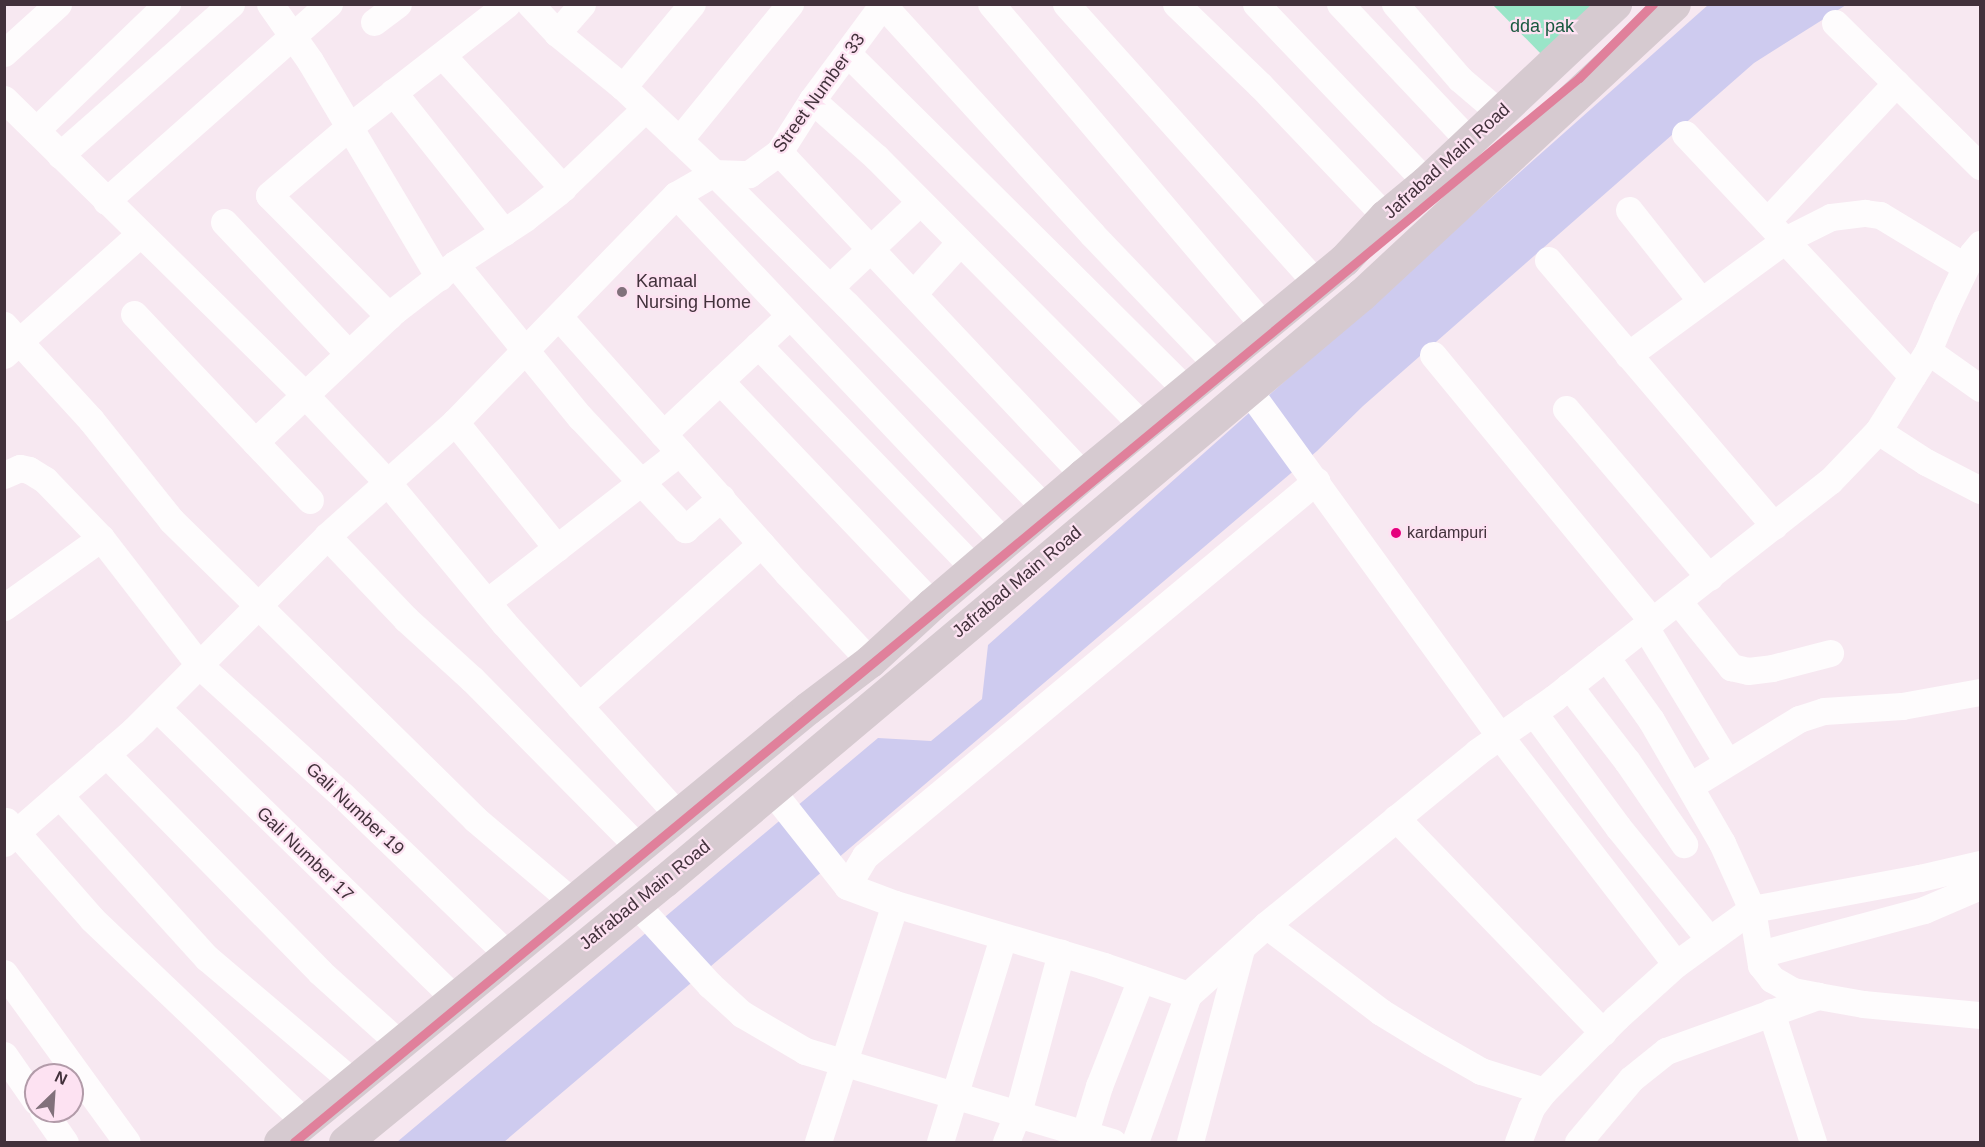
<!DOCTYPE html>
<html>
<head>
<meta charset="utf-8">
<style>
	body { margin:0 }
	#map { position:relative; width:1985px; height:1147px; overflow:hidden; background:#f7e8f1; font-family:Arial,sans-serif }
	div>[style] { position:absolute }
	.green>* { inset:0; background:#9ae5c8 }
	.water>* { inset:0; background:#cecbef }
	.minor>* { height:27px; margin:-13.5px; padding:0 13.5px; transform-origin:13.5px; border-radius:13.5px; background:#fefcfd }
	.major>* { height:33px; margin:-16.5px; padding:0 16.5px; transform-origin:16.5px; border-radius:16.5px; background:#d6cad0 }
	.metro-1>* { height:9px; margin:-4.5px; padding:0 4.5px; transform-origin:4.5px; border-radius:4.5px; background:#e0809b }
	.dots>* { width:16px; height:16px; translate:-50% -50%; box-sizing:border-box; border:3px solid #fde2f2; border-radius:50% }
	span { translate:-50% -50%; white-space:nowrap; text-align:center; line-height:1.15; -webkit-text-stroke:4.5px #fde2f2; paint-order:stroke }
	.bus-label { font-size:16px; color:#42313b }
	.left { translate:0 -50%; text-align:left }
	.park-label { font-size:18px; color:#17583e }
	.street-label { font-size:18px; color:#42313b }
	.poi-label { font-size:18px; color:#42313b }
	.frame { position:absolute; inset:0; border:6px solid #42313b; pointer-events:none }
	.north { position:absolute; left:24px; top:1063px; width:60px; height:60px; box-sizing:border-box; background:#fde2f2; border:2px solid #b29ba9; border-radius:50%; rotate:25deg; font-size:16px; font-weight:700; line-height:24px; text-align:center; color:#42313b }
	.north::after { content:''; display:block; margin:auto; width:21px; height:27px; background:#81717b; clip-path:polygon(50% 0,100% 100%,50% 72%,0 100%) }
</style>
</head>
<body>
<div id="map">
	<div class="green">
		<i style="clip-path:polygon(1493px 5px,1593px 5px,1543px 56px)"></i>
	</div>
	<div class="water">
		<i style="clip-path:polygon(1708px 5px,1846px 5px,1754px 63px,1363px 406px,1317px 451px,504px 1142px,397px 1142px,878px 738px,931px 741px,982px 699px,988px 645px)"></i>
	</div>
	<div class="minor">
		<i style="left:270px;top:4px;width:70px;rotate:54.9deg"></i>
		<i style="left:310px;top:61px;width:252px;rotate:59.2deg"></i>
		<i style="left:530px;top:4px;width:40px;rotate:47deg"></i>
		<i style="left:557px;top:33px;width:85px;rotate:39.3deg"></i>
		<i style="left:623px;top:87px;width:125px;rotate:43.4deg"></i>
		<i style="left:714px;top:173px;width:186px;rotate:44.8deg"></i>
		<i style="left:846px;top:304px;width:286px;rotate:45.7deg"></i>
		<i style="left:991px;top:4px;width:422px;rotate:49.7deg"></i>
		<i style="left:1066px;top:4px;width:375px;rotate:48.1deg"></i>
		<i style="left:1176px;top:4px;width:117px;rotate:44deg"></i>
		<i style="left:1260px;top:85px;width:181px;rotate:46.3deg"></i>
		<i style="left:1256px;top:4px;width:246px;rotate:46.3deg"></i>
		<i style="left:1340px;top:4px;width:190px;rotate:46.7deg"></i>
		<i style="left:1395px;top:4px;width:99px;rotate:49.1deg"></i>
		<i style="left:1460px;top:79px;width:52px;rotate:40.4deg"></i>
		<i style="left:883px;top:5px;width:310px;rotate:47.6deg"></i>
		<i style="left:1092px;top:234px;width:181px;rotate:46.3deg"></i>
		<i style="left:374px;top:22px;width:30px;rotate:-37deg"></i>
		<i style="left:1835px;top:23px;width:204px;rotate:44.6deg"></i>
		<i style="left:557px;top:33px;width:38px;rotate:-49deg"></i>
		<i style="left:4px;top:53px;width:73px;rotate:-42.2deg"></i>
		<i style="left:847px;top:53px;width:479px;rotate:44.8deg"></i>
		<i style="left:442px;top:55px;width:180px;rotate:47.7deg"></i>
		<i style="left:623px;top:87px;width:108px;rotate:-50.3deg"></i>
		<i style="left:393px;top:92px;width:179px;rotate:51.6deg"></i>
		<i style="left:4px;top:99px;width:422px;rotate:44.5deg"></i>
		<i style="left:305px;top:395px;width:120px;rotate:46.7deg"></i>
		<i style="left:387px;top:482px;width:183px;rotate:50.3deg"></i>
		<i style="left:504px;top:623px;width:259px;rotate:47.8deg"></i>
		<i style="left:812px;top:100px;width:86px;rotate:41.7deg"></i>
		<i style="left:876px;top:157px;width:380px;rotate:45.2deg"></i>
		<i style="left:36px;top:130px;width:182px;rotate:-43.9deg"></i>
		<i style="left:1685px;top:134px;width:332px;rotate:46.8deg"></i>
		<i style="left:679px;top:140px;width:176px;rotate:-50.8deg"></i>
		<i style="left:779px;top:152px;width:444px;rotate:46.7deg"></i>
		<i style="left:60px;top:155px;width:228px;rotate:-41.4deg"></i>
		<i style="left:714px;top:173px;width:35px;rotate:2deg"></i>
		<i style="left:749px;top:174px;width:37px;rotate:-36deg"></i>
		<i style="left:779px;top:152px;width:62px;rotate:-57.6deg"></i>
		<i style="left:812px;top:100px;width:119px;rotate:-53.5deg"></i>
		<i style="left:676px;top:195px;width:479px;rotate:46.6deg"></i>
		<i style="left:106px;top:201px;width:298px;rotate:-41.5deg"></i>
		<i style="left:1629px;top:210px;width:116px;rotate:51.6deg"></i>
		<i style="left:1767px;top:221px;width:189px;rotate:-46.9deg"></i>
		<i style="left:224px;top:222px;width:180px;rotate:46.6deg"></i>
		<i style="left:1548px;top:260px;width:349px;rotate:49.6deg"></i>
		<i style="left:455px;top:264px;width:198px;rotate:50.8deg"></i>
		<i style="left:580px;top:417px;width:154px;rotate:46.8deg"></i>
		<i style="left:685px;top:529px;width:48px;rotate:-40.7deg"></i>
		<i style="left:830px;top:287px;width:124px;rotate:-43.4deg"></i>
		<i style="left:913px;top:294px;width:70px;rotate:-47.9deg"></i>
		<i style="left:134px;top:314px;width:256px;rotate:46.6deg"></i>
		<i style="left:389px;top:316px;width:170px;rotate:-134.8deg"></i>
		<i style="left:269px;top:195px;width:105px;rotate:-40.4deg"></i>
		<i style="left:349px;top:127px;width:200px;rotate:-37.9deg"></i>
		<i style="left:559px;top:317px;width:343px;rotate:48.3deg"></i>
		<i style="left:787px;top:573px;width:121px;rotate:46.7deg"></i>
		<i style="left:4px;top:325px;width:129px;rotate:47.5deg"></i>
		<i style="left:91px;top:420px;width:128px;rotate:51.3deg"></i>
		<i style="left:171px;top:520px;width:426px;rotate:44.5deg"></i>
		<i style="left:475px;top:819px;width:128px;rotate:40.3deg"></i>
		<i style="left:758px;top:345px;width:312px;rotate:45.9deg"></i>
		<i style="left:1928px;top:351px;width:64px;rotate:35.4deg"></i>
		<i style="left:4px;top:355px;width:182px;rotate:-41.7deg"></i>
		<i style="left:1433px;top:355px;width:345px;rotate:50.5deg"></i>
		<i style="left:1628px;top:355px;width:195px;rotate:-36.2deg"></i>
		<i style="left:1785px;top:240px;width:51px;rotate:-26.6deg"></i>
		<i style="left:1831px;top:217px;width:34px;rotate:-7deg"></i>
		<i style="left:1865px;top:213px;width:15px;rotate:8deg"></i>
		<i style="left:1880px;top:215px;width:100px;rotate:31.2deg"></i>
		<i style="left:720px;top:381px;width:308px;rotate:46.4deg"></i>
		<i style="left:1247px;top:388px;width:429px;rotate:54deg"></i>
		<i style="left:1499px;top:735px;width:289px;rotate:52.3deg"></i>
		<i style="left:1566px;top:409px;width:221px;rotate:49.6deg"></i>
		<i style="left:455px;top:422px;width:162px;rotate:51deg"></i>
		<i style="left:1878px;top:431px;width:57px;rotate:32.9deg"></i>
		<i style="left:1926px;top:462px;width:61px;rotate:27.4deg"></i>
		<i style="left:663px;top:434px;width:173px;rotate:-43.1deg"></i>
		<i style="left:255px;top:442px;width:191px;rotate:-43.3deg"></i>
		<i style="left:394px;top:311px;width:77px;rotate:-37.6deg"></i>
		<i style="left:455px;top:264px;width:84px;rotate:-33.3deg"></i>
		<i style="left:525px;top:218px;width:42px;rotate:-38.2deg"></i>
		<i style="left:558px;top:192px;width:120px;rotate:-43.7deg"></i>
		<i style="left:4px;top:475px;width:17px;rotate:-24deg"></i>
		<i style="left:20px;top:468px;width:9px;rotate:13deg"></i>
		<i style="left:29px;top:470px;width:19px;rotate:32deg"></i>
		<i style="left:45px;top:480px;width:81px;rotate:46deg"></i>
		<i style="left:101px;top:538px;width:160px;rotate:52.3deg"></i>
		<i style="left:199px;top:665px;width:193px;rotate:42.3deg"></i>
		<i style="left:342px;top:795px;width:231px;rotate:43.9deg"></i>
		<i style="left:327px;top:536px;width:115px;rotate:46.4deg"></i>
		<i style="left:406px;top:619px;width:89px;rotate:42.3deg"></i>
		<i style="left:472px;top:679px;width:236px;rotate:45.3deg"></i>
		<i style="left:1678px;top:601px;width:85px;rotate:51.2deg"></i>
		<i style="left:1731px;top:667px;width:17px;rotate:13deg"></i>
		<i style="left:1748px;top:671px;width:24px;rotate:-7deg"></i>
		<i style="left:1772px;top:668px;width:60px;rotate:-14.5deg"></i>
		<i style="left:487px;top:602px;width:244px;rotate:-37.9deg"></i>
		<i style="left:4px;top:607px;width:119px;rotate:-35.4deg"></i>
		<i style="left:1645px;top:627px;width:158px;rotate:58.7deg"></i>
		<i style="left:1606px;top:657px;width:77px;rotate:54.5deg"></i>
		<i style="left:1651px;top:720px;width:142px;rotate:60deg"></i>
		<i style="left:1722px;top:843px;width:72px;rotate:65.6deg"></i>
		<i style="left:1752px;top:909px;width:57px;rotate:80.9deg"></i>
		<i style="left:1761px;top:965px;width:18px;rotate:52deg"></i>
		<i style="left:1772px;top:979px;width:24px;rotate:30deg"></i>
		<i style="left:1793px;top:991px;width:25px;rotate:11deg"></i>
		<i style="left:1818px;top:996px;width:46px;rotate:10.1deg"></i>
		<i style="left:1863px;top:1004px;width:118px;rotate:5.4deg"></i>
		<i style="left:1569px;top:686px;width:95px;rotate:52.3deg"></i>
		<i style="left:1627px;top:761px;width:101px;rotate:55.5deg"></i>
		<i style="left:579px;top:706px;width:244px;rotate:-41.7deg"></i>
		<i style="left:157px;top:708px;width:417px;rotate:44.3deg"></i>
		<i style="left:1533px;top:712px;width:143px;rotate:53.5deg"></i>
		<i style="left:1618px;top:827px;width:144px;rotate:50.9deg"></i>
		<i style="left:106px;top:754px;width:305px;rotate:45.5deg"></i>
		<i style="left:320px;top:972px;width:108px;rotate:42deg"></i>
		<i style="left:1690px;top:786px;width:128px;rotate:-31.6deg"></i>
		<i style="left:1799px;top:719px;width:26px;rotate:-18deg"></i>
		<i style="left:1824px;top:711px;width:78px;rotate:-3.7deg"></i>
		<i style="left:1902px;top:706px;width:79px;rotate:-10.2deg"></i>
		<i style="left:771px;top:790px;width:122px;rotate:51.6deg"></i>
		<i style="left:847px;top:886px;width:51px;rotate:20.6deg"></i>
		<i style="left:895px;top:904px;width:218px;rotate:16.5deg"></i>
		<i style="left:1104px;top:966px;width:89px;rotate:19deg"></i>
		<i style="left:59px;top:795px;width:220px;rotate:47.8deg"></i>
		<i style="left:207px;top:958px;width:192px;rotate:40.3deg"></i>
		<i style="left:1396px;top:818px;width:298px;rotate:46deg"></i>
		<i style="left:6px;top:821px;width:130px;rotate:48.7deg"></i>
		<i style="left:92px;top:919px;width:294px;rotate:43.6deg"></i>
		<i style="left:4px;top:843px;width:171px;rotate:-41deg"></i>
		<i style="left:133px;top:731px;width:275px;rotate:-45.1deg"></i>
		<i style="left:327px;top:536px;width:171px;rotate:-41.7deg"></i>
		<i style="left:455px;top:422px;width:317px;rotate:-45.8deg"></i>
		<i style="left:676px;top:195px;width:44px;rotate:-30.1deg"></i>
		<i style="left:847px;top:886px;width:35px;rotate:-59deg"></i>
		<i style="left:865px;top:856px;width:587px;rotate:-39.74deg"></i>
		<i style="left:635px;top:903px;width:111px;rotate:47.6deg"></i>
		<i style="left:710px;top:985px;width:43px;rotate:42.2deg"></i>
		<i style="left:742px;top:1014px;width:73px;rotate:30.4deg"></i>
		<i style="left:805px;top:1051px;width:321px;rotate:16.5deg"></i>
		<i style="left:1266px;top:925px;width:144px;rotate:37.1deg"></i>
		<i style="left:1381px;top:1012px;width:57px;rotate:31.5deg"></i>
		<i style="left:1430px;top:1042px;width:59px;rotate:29.6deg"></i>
		<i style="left:1481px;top:1071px;width:66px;rotate:17.6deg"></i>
		<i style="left:1760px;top:954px;width:170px;rotate:-15deg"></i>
		<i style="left:1924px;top:910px;width:61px;rotate:-23.2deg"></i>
		<i style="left:4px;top:973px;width:209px;rotate:54deg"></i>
		<i style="left:1771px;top:1012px;width:137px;rotate:72.1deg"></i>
		<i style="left:4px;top:1055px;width:56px;rotate:55.2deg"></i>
		<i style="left:43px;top:1111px;width:38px;rotate:55deg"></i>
		<i style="left:818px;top:1142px;width:250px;rotate:-72.1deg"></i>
		<i style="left:940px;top:1142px;width:214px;rotate:-72.9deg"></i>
		<i style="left:1006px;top:1142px;width:31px;rotate:-68deg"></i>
		<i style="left:1018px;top:1113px;width:166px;rotate:-75deg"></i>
		<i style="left:1082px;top:1142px;width:59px;rotate:-73.1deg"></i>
		<i style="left:1099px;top:1086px;width:115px;rotate:-68.6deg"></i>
		<i style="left:1135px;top:1142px;width:156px;rotate:-70.2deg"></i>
		<i style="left:1188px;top:995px;width:105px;rotate:-41.9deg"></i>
		<i style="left:1266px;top:925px;width:273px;rotate:-39.3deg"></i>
		<i style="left:1477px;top:752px;width:94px;rotate:-35deg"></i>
		<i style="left:1554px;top:698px;width:351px;rotate:-38.2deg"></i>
		<i style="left:1830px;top:481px;width:69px;rotate:-46.2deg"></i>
		<i style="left:1878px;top:431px;width:94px;rotate:-58deg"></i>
		<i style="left:1928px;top:351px;width:47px;rotate:-67.3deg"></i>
		<i style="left:1946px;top:308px;width:60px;rotate:-64.3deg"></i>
		<i style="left:1972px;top:254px;width:13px;rotate:-51deg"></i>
		<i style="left:1190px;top:1142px;width:200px;rotate:-75.2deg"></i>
		<i style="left:1518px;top:1142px;width:36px;rotate:-69deg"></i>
		<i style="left:1531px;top:1108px;width:21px;rotate:-53deg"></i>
		<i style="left:1544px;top:1091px;width:103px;rotate:-45.4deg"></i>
		<i style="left:1616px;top:1018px;width:81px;rotate:-42deg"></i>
		<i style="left:1676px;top:964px;width:94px;rotate:-35.9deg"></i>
		<i style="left:1752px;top:909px;width:171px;rotate:-10.5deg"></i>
		<i style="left:1920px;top:878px;width:62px;rotate:-13.1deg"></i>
		<i style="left:1578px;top:1142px;width:82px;rotate:-49.9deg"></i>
		<i style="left:1631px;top:1079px;width:45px;rotate:-38.7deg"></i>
		<i style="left:1666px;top:1051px;width:162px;rotate:-19.9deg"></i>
	</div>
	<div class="major">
		<i style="left:280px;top:1142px;width:683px;rotate:-39.42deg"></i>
		<i style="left:808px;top:708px;width:78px;rotate:-37.2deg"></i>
		<i style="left:870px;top:661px;width:84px;rotate:-42.6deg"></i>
		<i style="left:932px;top:604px;width:199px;rotate:-40.5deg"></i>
		<i style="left:1083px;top:475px;width:338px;rotate:-39.5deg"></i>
		<i style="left:1344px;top:260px;width:60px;rotate:-47deg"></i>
		<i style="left:1385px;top:216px;width:53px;rotate:-39.7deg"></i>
		<i style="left:1426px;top:182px;width:260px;rotate:-43.3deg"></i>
		<i style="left:345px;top:1142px;width:412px;rotate:-39.3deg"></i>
		<i style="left:664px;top:881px;width:911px;rotate:-40.06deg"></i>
		<i style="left:1361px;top:295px;width:427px;rotate:-42.9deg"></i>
	</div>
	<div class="metro-1">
		<i style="left:294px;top:1142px;width:1668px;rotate:-39.63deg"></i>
		<i style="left:1579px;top:78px;width:105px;rotate:-45deg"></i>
	</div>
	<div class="dots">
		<i style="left:622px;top:292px;background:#81717b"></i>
		<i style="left:1396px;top:533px;background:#e5007d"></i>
	</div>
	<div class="bus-label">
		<span class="left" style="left:1407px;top:533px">kardampuri</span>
	</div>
	<div class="park-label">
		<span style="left:1542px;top:26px">dda pak</span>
	</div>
	<div class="street-label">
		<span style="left:819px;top:93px;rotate:-54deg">Street Number 33</span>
		<span style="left:1447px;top:161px;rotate:-42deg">Jafrabad Main Road</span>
		<span style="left:1017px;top:582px;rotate:-40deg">Jafrabad Main Road</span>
		<span style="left:355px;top:809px;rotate:43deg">Gali Number 19</span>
		<span style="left:305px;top:854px;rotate:44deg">Gali Number 17</span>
		<span style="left:645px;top:895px;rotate:-39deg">Jafrabad Main Road</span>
	</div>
	<div class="poi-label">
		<span class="left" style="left:636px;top:292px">Kamaal<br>Nursing Home</span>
	</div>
	<div class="frame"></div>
	<div class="north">N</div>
</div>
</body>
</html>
